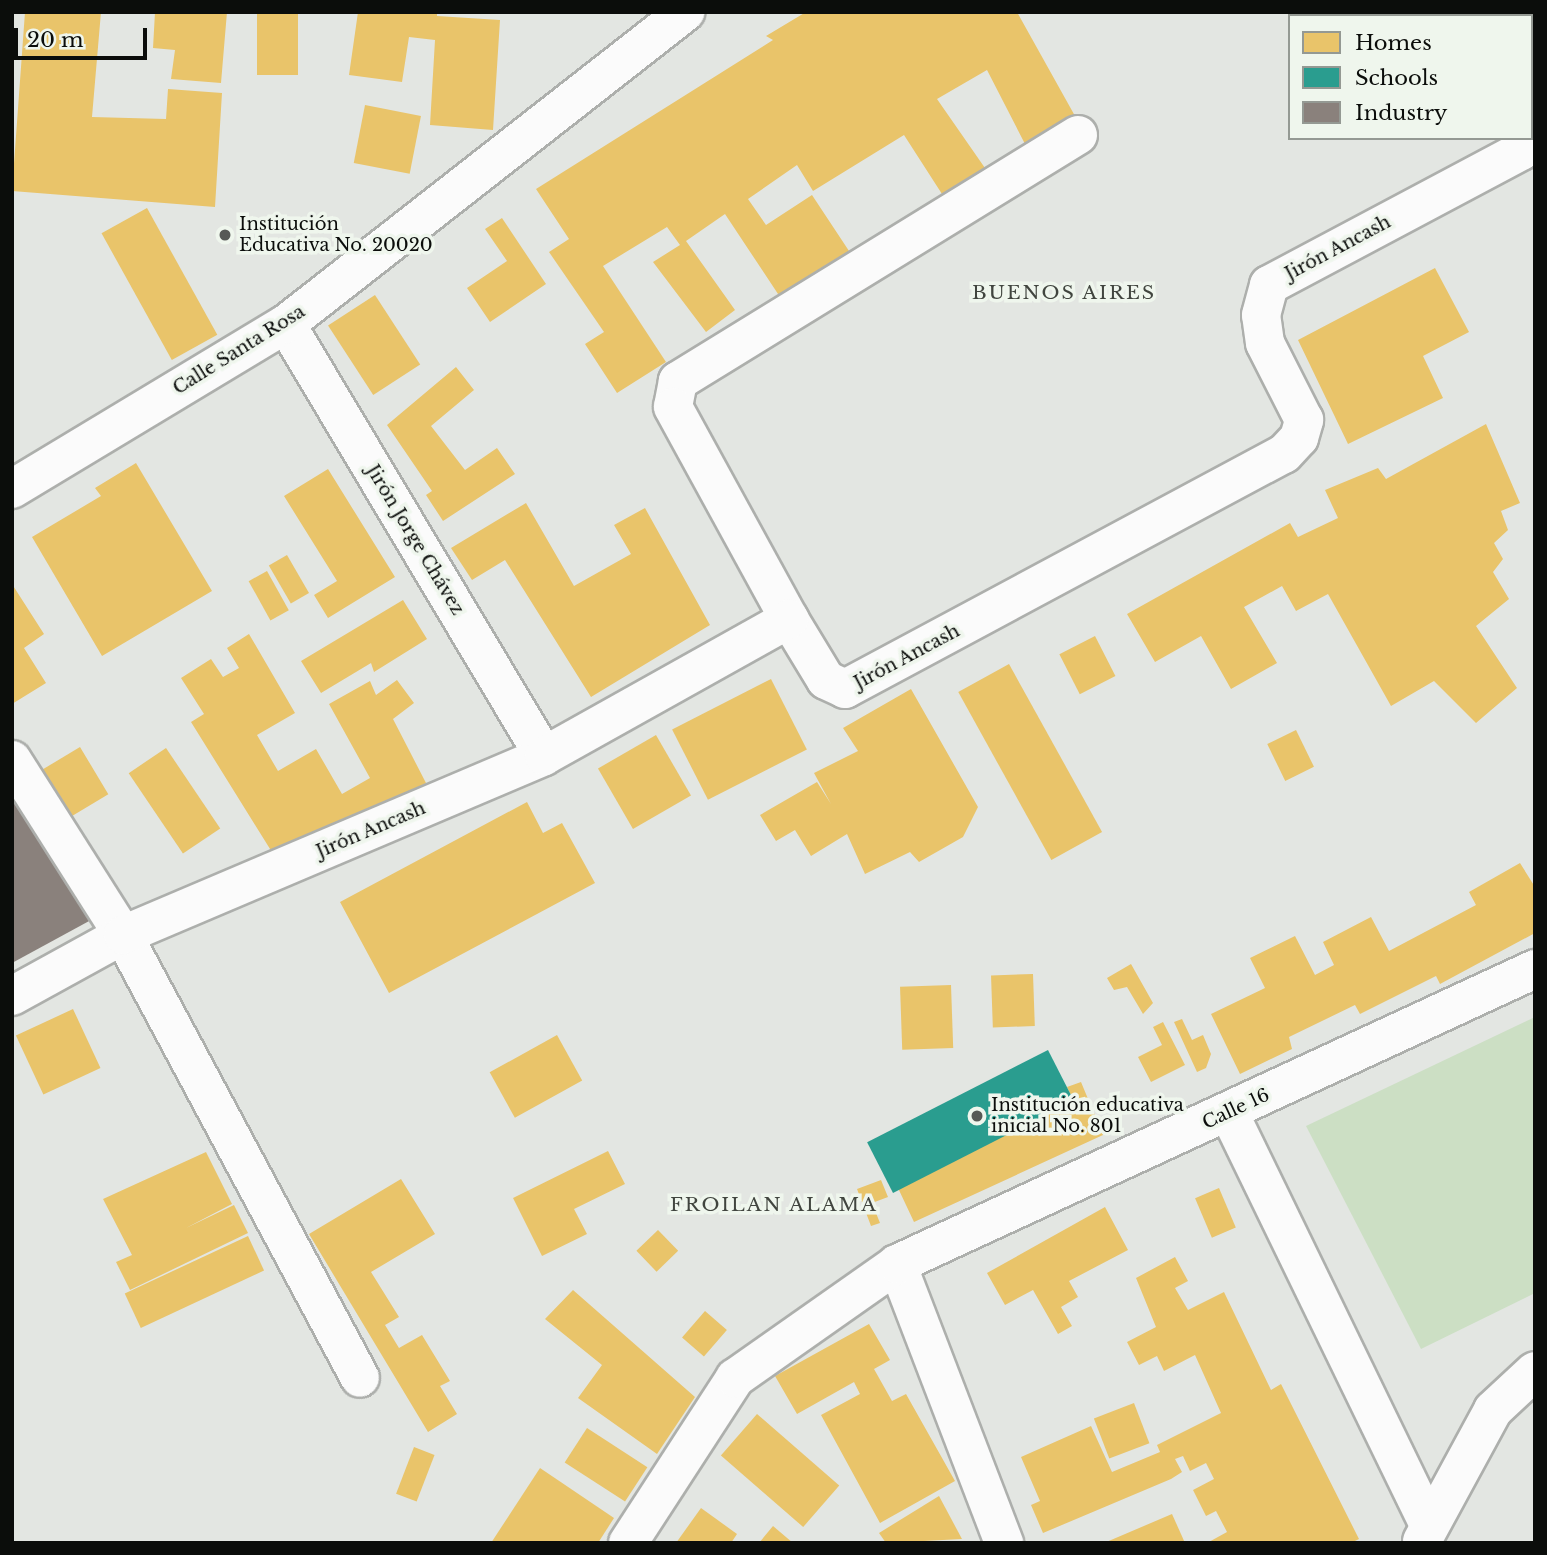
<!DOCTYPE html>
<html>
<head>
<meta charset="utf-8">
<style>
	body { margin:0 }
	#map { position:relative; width:1547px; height:1555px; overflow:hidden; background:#e3e6e2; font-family:"Libre Baskerville",serif }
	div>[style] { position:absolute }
	.green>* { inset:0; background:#ccdfc4 }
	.homes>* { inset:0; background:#e9c46a; transform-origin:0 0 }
	.schools>* { inset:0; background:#2a9d8f; transform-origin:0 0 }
	.industry>* { inset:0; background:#8a817c }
	.roads { filter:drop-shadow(2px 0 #adafac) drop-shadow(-2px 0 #adafac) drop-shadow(0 2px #adafac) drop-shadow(0 -2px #adafac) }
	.minor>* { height:38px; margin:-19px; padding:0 19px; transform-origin:19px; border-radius:19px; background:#fbfbfb }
	.dots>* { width:19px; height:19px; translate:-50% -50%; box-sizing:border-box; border:4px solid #eff6ed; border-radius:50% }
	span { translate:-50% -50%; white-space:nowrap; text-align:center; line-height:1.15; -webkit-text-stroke:7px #eff6ed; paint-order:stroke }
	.poi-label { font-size:18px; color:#0b0d0b }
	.left { translate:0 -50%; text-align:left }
	.street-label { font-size:18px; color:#0b0d0b }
	.neighbourhood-label { font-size:19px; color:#41453f; letter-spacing:2px }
	.frame { position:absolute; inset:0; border:14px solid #0b0d0b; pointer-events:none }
	.legend { position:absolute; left:1288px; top:14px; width:245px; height:126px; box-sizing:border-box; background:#eff6ed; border:2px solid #949993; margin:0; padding:9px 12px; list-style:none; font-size:21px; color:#0b0d0b }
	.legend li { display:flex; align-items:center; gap:14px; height:35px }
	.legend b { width:35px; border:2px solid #949993 }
	.scale { position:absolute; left:14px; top:28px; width:133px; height:32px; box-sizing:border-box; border:4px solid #0b0d0b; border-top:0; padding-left:9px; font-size:21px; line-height:24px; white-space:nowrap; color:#0b0d0b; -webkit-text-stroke:5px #eff6ed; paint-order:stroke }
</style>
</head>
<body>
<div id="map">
	<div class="green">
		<i style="clip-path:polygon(1535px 1017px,1535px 1293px,1421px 1349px,1306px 1126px)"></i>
	</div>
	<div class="homes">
		<i style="clip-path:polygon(25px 12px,101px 12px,92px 117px,166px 119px,168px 89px,222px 93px,215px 207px,12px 191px)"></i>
		<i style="clip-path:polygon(155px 12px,227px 12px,221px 83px,171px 79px,175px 50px,153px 48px)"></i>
		<i style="left:257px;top:12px;width:41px;height:63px"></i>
		<i style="clip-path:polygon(358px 12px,437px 12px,437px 16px,500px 20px,493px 130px,430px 125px,435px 40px,409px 37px,402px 82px,349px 75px)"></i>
		<i style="clip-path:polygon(806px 12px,1017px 12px,1075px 116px,1025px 144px,987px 70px,937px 99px,994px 181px,951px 208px,904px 135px,813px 191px,797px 165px,748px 199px,766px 225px,812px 195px,851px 254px,782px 300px,725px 214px,686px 241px,735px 310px,706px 332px,653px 262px,680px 245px,667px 227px,603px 266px,666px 362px,617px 393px,585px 344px,604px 332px,549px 252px,569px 239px,536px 189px,773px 40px,766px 36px)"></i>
		<i style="left:365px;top:105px;width:57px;height:59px;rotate:11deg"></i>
		<i style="left:147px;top:208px;width:145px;height:52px;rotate:61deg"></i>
		<i style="clip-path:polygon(502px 218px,546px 284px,490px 322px,467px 288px,507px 261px,485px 229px)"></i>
		<i style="clip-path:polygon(1435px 268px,1469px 332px,1423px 356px,1443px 398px,1348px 444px,1298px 340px)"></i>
		<i style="left:375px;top:295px;width:83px;height:56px;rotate:57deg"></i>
		<i style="clip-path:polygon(456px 367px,474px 390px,431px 426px,465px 470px,497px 448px,515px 474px,443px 521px,426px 495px,432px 491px,387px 425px)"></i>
		<i style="clip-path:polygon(1486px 424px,1520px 503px,1501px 511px,1508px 530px,1494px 543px,1503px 559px,1493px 572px,1509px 599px,1476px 626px,1517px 688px,1476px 723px,1434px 681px,1391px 706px,1328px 594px,1296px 611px,1282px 586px,1244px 607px,1277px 663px,1231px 689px,1201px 636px,1155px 662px,1127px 614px,1290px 523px,1298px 537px,1338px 518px,1325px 490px,1378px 468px,1386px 479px)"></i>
		<i style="clip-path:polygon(136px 463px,212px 591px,102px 656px,32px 537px,101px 496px,95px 488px)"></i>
		<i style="clip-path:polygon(328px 469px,395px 577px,328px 618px,314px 595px,337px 581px,284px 496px)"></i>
		<i style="clip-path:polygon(526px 503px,574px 586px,631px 554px,614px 525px,645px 508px,710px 625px,591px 697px,505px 560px,472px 580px,451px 548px)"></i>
		<i style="left:287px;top:555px;width:44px;height:21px;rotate:60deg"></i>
		<i style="left:267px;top:571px;width:45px;height:21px;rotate:61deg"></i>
		<i style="clip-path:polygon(12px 584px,44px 634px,24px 648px,46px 683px,12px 704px)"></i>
		<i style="clip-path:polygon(403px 600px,427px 639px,374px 672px,371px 663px,321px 693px,301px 661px)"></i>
		<i style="clip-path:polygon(249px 634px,295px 713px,257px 735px,278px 771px,316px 749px,342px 794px,370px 778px,329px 704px,370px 681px,376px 695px,397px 680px,414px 703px,393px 719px,426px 783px,280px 865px,191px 722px,204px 714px,181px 678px,211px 659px,223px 677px,239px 668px,227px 648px)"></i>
		<i style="left:1095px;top:636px;width:45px;height:40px;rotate:63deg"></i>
		<i style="left:1009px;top:664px;width:192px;height:58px;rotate:61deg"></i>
		<i style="left:771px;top:679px;width:79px;height:111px;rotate:63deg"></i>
		<i style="clip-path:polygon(911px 689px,978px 807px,963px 837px,919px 862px,910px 852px,865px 874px,847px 834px,811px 856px,795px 830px,776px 841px,760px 815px,817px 782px,831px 804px,814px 773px,858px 751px,843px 728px)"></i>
		<i style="left:1296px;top:730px;width:41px;height:32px;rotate:64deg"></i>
		<i style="left:656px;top:735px;width:70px;height:67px;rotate:60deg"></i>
		<i style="left:80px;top:747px;width:55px;height:53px;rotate:59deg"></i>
		<i style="left:166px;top:748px;width:97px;height:45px;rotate:56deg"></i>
		<i style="clip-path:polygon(527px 802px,543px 833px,562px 823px,595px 883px,389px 993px,340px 902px)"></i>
		<i style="clip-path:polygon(12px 821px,46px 874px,12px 895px)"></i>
		<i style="clip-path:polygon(1520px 863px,1535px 887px,1535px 933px,1440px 984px,1436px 976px,1360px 1014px,1355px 1005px,1289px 1037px,1292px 1049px,1240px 1074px,1211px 1014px,1265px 988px,1250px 958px,1295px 936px,1315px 975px,1334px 965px,1323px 942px,1371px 917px,1389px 951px,1476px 905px,1469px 892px)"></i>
		<i style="clip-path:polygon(1131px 964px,1153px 1003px,1143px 1014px,1127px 987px,1114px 990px,1107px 978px)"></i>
		<i style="left:1033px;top:974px;width:52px;height:42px;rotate:88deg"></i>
		<i style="left:951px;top:985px;width:63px;height:51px;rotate:88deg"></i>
		<i style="left:73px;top:1009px;width:65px;height:63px;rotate:65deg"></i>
		<i style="clip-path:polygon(1182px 1019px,1192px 1040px,1203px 1035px,1211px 1054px,1206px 1068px,1197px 1072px,1174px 1022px)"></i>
		<i style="clip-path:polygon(1163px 1022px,1185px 1065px,1151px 1082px,1138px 1057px,1162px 1045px,1153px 1027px)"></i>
		<i style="left:557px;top:1035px;width:52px;height:77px;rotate:61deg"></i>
		<i style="clip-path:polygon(1081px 1082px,1103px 1135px,914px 1222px,898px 1188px,1074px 1101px,1067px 1087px)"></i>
		<i style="clip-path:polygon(608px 1151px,625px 1184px,574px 1209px,587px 1234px,542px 1256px,513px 1198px)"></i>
		<i style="clip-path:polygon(206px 1152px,232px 1204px,186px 1228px,234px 1205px,248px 1233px,130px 1290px,116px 1262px,132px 1255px,103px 1199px)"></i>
		<i style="clip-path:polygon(401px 1179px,435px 1234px,371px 1272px,399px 1317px,385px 1325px,399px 1348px,422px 1335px,450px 1381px,440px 1386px,457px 1414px,428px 1432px,309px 1234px)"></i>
		<i style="clip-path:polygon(881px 1180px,888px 1197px,872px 1203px,880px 1223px,871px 1226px,857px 1189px)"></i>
		<i style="left:1219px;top:1188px;width:43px;height:26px;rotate:67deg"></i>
		<i style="clip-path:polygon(1105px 1207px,1128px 1250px,1069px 1281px,1078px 1297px,1061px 1307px,1072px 1326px,1058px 1334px,1033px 1290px,1005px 1305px,987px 1273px)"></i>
		<i style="left:658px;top:1230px;width:29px;height:30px;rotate:46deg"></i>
		<i style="left:248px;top:1236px;width:38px;height:136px;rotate:65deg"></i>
		<i style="clip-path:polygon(1175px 1257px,1188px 1281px,1175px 1288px,1188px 1310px,1224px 1292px,1271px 1390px,1281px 1384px,1359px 1539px,1351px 1543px,1207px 1543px,1227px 1532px,1216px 1511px,1206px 1516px,1193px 1490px,1214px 1479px,1206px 1463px,1190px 1471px,1183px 1456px,1175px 1459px,1182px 1472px,1171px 1479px,1043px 1533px,1031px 1505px,1040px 1501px,1021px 1457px,1091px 1426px,1112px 1472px,1160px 1452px,1157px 1445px,1221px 1413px,1195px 1355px,1164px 1371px,1157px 1356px,1139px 1365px,1127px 1342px,1156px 1327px,1136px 1278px)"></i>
		<i style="clip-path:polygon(573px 1290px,695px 1397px,657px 1454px,578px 1398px,602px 1365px,545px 1319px)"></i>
		<i style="left:705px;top:1311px;width:29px;height:35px;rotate:41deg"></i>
		<i style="clip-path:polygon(869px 1324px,890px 1360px,874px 1369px,892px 1401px,906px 1394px,955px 1481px,880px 1523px,821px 1415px,860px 1394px,854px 1382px,797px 1414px,775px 1376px)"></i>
		<i style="left:1134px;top:1403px;width:43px;height:43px;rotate:69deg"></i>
		<i style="left:757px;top:1414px;width:109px;height:55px;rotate:41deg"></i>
		<i style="left:587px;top:1428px;width:72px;height:41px;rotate:33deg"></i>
		<i style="left:414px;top:1447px;width:22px;height:50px;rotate:21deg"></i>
		<i style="clip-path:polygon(540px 1468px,614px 1518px,598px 1543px,491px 1543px)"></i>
		<i style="clip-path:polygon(939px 1496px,962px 1539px,886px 1543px,879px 1533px)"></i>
		<i style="clip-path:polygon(701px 1508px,737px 1534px,731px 1543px,676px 1543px)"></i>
		<i style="clip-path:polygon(1172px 1514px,1185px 1543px,1104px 1543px)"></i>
		<i style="clip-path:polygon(773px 1526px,793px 1543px,759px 1543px)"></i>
	</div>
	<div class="schools">
		<i style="left:1048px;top:1050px;width:57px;height:203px;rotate:63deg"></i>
	</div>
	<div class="industry">
		<i style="clip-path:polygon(12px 794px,91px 920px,12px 963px)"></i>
	</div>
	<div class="roads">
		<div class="minor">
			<i style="left:1078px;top:135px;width:470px;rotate:148.4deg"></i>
			<i style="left:678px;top:381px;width:26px;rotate:101deg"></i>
			<i style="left:673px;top:407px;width:242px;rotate:61.3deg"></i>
			<i style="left:789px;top:619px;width:71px;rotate:58.8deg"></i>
			<i style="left:826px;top:680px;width:21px;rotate:25deg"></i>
			<i style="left:845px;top:689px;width:498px;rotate:-28.2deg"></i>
			<i style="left:1284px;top:454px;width:22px;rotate:-47deg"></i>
			<i style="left:1299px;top:438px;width:19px;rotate:-74deg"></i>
			<i style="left:1304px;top:420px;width:86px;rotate:-116.9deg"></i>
			<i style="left:1265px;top:343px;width:28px;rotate:-98deg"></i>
			<i style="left:1261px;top:315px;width:31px;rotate:-75deg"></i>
			<i style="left:1269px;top:285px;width:285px;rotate:-28deg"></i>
			<i style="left:1521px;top:151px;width:14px;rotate:-65deg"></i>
			<i style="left:286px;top:324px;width:503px;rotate:59.15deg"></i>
			<i style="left:12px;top:489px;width:320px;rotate:-31.1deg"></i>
			<i style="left:286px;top:324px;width:507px;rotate:-38.02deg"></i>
			<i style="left:12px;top:760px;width:207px;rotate:57.6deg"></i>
			<i style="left:123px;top:935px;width:502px;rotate:61.85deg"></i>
			<i style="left:12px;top:996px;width:127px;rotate:-28.8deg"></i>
			<i style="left:123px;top:935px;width:457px;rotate:-23deg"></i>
			<i style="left:544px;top:756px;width:281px;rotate:-29.2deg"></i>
			<i style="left:1229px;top:1113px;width:457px;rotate:64.1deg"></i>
			<i style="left:897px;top:1264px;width:299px;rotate:69deg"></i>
			<i style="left:1422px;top:1541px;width:149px;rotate:-61.5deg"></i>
			<i style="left:1493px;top:1410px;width:57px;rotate:-42.9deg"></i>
			<i style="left:628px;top:1543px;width:197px;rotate:-57deg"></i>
			<i style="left:735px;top:1378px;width:198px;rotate:-35.1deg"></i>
			<i style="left:897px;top:1264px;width:703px;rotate:-24.81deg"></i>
		</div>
	</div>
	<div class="dots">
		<i style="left:225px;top:235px;background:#575956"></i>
		<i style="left:977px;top:1116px;background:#575956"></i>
	</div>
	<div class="poi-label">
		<span class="left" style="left:239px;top:235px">Institución<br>Educativa No. 20020</span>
		<span class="left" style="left:991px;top:1116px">Institución educativa<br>inicial No. 801</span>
	</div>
	<div class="street-label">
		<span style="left:1338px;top:248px;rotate:-28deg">Jirón Ancash</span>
		<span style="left:239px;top:350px;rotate:-32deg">Calle Santa Rosa</span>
		<span style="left:415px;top:540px;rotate:59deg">Jirón Jorge Chávez</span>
		<span style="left:907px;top:657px;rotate:-28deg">Jirón Ancash</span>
		<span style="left:371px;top:830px;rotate:-23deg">Jirón Ancash</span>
		<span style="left:1236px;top:1109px;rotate:-25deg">Calle 16</span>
	</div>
	<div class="neighbourhood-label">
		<span style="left:1064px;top:293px">BUENOS AIRES</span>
		<span style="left:774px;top:1205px">FROILAN ALAMA</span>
	</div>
	<div class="frame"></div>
	<ul class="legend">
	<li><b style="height:19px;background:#e9c46a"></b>Homes</li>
	<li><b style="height:19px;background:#2a9d8f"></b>Schools</li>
	<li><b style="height:19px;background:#8a817c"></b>Industry</li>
	</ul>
	<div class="scale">20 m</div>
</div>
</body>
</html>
